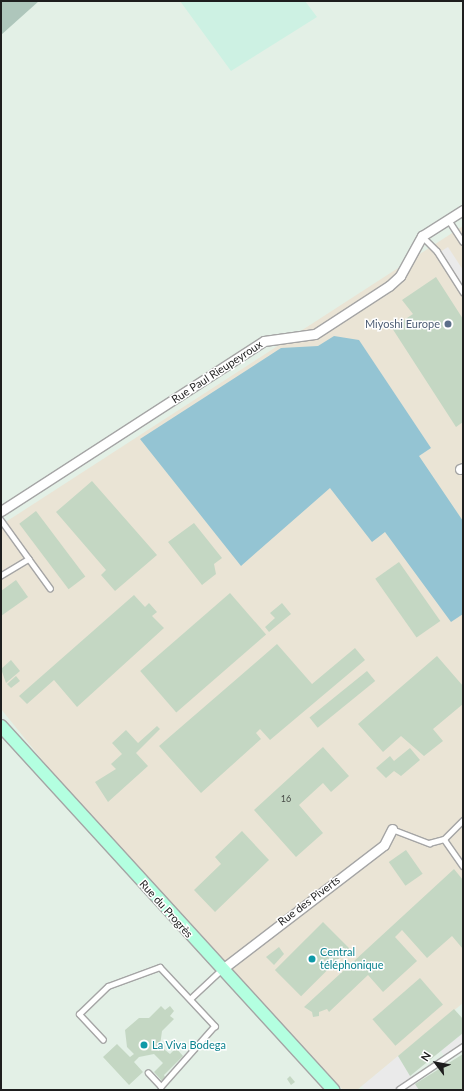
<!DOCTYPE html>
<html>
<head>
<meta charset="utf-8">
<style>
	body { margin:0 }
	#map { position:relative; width:464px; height:1091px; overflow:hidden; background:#e3f0e6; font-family:Lato,sans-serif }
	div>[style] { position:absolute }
	.industrial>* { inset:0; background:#eae4d5 }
	.construction>* { inset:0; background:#aec6bb }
	.farmland>* { inset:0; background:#cdf1e3 }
	.forest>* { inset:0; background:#94c4d3 }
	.parking>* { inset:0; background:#eaeaea }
	.building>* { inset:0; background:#c4d7c3; transform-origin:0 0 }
	.roads { filter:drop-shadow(1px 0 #a5a5a5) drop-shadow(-1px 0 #a5a5a5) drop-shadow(0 1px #a5a5a5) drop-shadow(0 -1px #a5a5a5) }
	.lane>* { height:4.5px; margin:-2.25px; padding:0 2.25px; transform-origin:2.25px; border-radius:2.25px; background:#fff }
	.street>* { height:9px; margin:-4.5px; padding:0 4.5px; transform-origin:4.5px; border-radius:4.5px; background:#fff }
	.secondary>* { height:12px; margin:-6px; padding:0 6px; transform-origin:6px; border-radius:6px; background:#b3ffe0 }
	.dots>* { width:11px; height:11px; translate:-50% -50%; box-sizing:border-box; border:2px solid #fff; border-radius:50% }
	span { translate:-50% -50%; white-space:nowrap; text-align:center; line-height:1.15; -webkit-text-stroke:3px #fff; paint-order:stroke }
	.number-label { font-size:9px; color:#484c47 }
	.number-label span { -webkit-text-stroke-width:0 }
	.service-label { font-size:11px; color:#4e5e75 }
	.right { translate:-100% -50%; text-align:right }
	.street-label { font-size:11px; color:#1e1e1e }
	.culture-label { font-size:11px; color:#0d838f }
	.left { translate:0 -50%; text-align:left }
	.frame { position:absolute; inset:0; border:2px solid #1e1e1e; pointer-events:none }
	.north { position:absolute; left:416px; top:1043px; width:40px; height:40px; -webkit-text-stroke:3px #fff; paint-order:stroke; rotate:302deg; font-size:11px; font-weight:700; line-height:16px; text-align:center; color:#1e1e1e }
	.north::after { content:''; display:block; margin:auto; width:14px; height:18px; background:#1e1e1e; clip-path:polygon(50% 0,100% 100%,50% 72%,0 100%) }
</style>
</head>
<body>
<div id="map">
	<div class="industrial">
		<i style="clip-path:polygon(463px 226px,463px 1003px,357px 1090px,343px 1090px,56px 777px,1px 709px,1px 525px)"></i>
	</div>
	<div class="construction">
		<i style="clip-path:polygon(1px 1px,39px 1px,1px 35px)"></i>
	</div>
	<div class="farmland">
		<i style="clip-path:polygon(180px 1px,305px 1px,317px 17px,231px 71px)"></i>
	</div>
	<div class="forest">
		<i style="clip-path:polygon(334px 336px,359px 340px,431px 448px,419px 456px,463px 521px,463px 614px,451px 622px,385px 532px,372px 542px,330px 488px,241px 566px,140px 439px,281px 348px,318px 346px)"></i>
	</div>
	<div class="parking">
		<i style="clip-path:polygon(448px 247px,463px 270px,463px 286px,440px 252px)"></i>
		<i style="clip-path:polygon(463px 1033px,463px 1042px,445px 1057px,441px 1051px)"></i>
		<i style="clip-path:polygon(398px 1056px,419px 1090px,364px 1090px,362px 1086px)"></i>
	</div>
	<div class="building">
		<i style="clip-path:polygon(436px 277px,463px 319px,463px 422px,456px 427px,392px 328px,413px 314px,402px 300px)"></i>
		<i style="clip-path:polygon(92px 481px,157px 555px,115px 591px,101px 575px,106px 570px,56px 512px)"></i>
		<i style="left:36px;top:511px;width:82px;height:21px;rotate:53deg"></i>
		<i style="clip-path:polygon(194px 523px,222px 558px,214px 564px,216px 574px,202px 585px,168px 542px)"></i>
		<i style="left:399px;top:562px;width:72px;height:29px;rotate:55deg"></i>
		<i style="clip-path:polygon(16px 580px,28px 597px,1px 616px,1px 591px)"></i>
		<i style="left:230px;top:593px;width:55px;height:119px;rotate:49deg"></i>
		<i style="clip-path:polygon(134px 595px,145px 607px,149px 603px,157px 612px,152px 616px,164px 628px,77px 707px,54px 680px,27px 704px,19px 696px)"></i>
		<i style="clip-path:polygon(282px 603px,291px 614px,269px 632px,265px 627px,275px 618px,270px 613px)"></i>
		<i style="clip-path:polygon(277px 644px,312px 684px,355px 648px,365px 660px,270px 740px,260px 729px,256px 733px,261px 739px,201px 793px,159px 746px)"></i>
		<i style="clip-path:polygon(437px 656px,463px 686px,463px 704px,433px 729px,443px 741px,424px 756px,401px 736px,383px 752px,358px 724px)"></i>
		<i style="clip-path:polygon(11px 660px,20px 671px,6px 683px,1px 669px)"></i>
		<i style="left:367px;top:671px;width:13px;height:74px;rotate:51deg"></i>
		<i style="clip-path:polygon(16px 676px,20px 681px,11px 688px,7px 684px)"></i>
		<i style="clip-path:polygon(157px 726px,160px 729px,136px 753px,148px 766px,108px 802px,95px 782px,116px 769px,111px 764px,122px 754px,112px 743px,126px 730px,138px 743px)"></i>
		<i style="clip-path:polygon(323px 747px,349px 776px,331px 792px,323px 783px,299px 805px,323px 833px,296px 857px,254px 810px)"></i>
		<i style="clip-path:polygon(410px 748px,420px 760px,401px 776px,394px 771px,386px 778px,376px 768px,390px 756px,394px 761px)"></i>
		<i style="clip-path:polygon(242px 831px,269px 860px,215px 912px,194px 890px,221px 864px,215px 857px)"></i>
		<i style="left:406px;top:850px;width:29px;height:21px;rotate:55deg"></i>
		<i style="clip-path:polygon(454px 869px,463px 880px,463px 949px,452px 936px,427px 958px,402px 930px,395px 937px,417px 961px,383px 992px,368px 975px,329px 1012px,327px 1009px,319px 1012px,319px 1016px,313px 1017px,312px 1012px,304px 1007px)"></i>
		<i style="left:323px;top:922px;width:37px;height:68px;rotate:45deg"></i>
		<i style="clip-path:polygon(279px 947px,284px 954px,274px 965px,266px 957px)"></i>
		<i style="left:420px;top:978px;width:35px;height:63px;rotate:49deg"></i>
		<i style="clip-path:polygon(161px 1006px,165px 1010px,170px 1006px,174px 1011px,170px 1016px,174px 1019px,162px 1031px,160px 1046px,170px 1054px,176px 1048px,183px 1056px,164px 1075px,166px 1079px,163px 1082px,154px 1072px,163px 1063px,154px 1054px,139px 1057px,134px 1062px,143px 1072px,129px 1085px,103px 1057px,117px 1044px,130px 1057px,134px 1054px,127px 1047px,125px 1030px,139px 1018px,149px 1018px)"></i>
		<i style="clip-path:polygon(454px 1009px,463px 1019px,463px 1033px,410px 1076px,398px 1056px)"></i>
		<i style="clip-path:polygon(463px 1054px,463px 1090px,419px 1090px,415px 1084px)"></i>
		<i style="clip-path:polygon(290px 1076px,295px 1082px,291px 1085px,287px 1079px)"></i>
	</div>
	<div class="roads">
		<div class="lane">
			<i style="left:448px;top:219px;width:27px;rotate:57deg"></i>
			<i style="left:422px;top:236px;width:21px;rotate:45deg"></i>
			<i style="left:437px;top:251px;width:49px;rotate:57.6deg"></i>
			<i style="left:1px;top:520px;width:48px;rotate:54.3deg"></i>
			<i style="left:29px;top:559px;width:33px;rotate:149deg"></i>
			<i style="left:29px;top:559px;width:36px;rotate:54deg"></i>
			<i style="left:392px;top:829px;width:40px;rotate:21deg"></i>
			<i style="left:429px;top:843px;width:16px;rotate:-15deg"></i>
			<i style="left:444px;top:839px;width:33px;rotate:55deg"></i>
			<i style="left:444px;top:839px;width:27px;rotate:-45deg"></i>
			<i style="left:190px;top:999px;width:42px;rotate:-43.1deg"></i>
			<i style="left:103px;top:1040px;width:35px;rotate:-133deg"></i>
			<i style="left:79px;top:1014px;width:40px;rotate:-44deg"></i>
			<i style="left:108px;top:986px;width:55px;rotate:-20.1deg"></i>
			<i style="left:160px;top:967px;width:81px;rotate:47deg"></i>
			<i style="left:215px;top:1026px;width:81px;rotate:131.5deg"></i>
			<i style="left:161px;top:1087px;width:19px;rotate:-133deg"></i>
			<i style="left:399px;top:1089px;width:77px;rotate:-33.9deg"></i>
		</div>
		<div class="street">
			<i style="left:460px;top:469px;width:3px;rotate:-18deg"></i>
			<i style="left:1px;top:511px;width:313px;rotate:-32.9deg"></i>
			<i style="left:264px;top:341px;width:51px;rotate:-7.8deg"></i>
			<i style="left:315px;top:334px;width:88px;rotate:-33deg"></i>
			<i style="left:389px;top:286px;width:15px;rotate:-42deg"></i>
			<i style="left:400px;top:276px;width:46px;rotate:-61.2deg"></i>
			<i style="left:422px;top:236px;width:49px;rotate:-32.4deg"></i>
			<i style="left:221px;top:970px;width:205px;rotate:-37.5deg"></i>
			<i style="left:384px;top:845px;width:18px;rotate:-63deg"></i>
		</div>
		<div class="secondary">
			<i style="left:1px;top:726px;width:493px;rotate:47.6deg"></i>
		</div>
	</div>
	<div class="dots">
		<i style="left:448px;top:324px;background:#5c6f8a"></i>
		<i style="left:312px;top:959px;background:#0f9aa8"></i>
		<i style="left:144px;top:1045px;background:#0f9aa8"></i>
	</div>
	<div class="number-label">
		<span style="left:286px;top:799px">16</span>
	</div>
	<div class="service-label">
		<span class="right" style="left:440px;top:324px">Miyoshi Europe</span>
	</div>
	<div class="street-label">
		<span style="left:217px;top:372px;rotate:-33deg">Rue Paul Rieupeyroux</span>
		<span style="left:309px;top:901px;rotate:-37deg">Rue des Piverts</span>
		<span style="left:166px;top:909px;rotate:48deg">Rue du Progrès</span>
	</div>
	<div class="culture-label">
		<span class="left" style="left:320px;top:959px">Central<br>téléphonique</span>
		<span class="left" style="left:152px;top:1045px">La Viva Bodega</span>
	</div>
	<div class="frame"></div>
	<div class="north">N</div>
</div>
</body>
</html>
